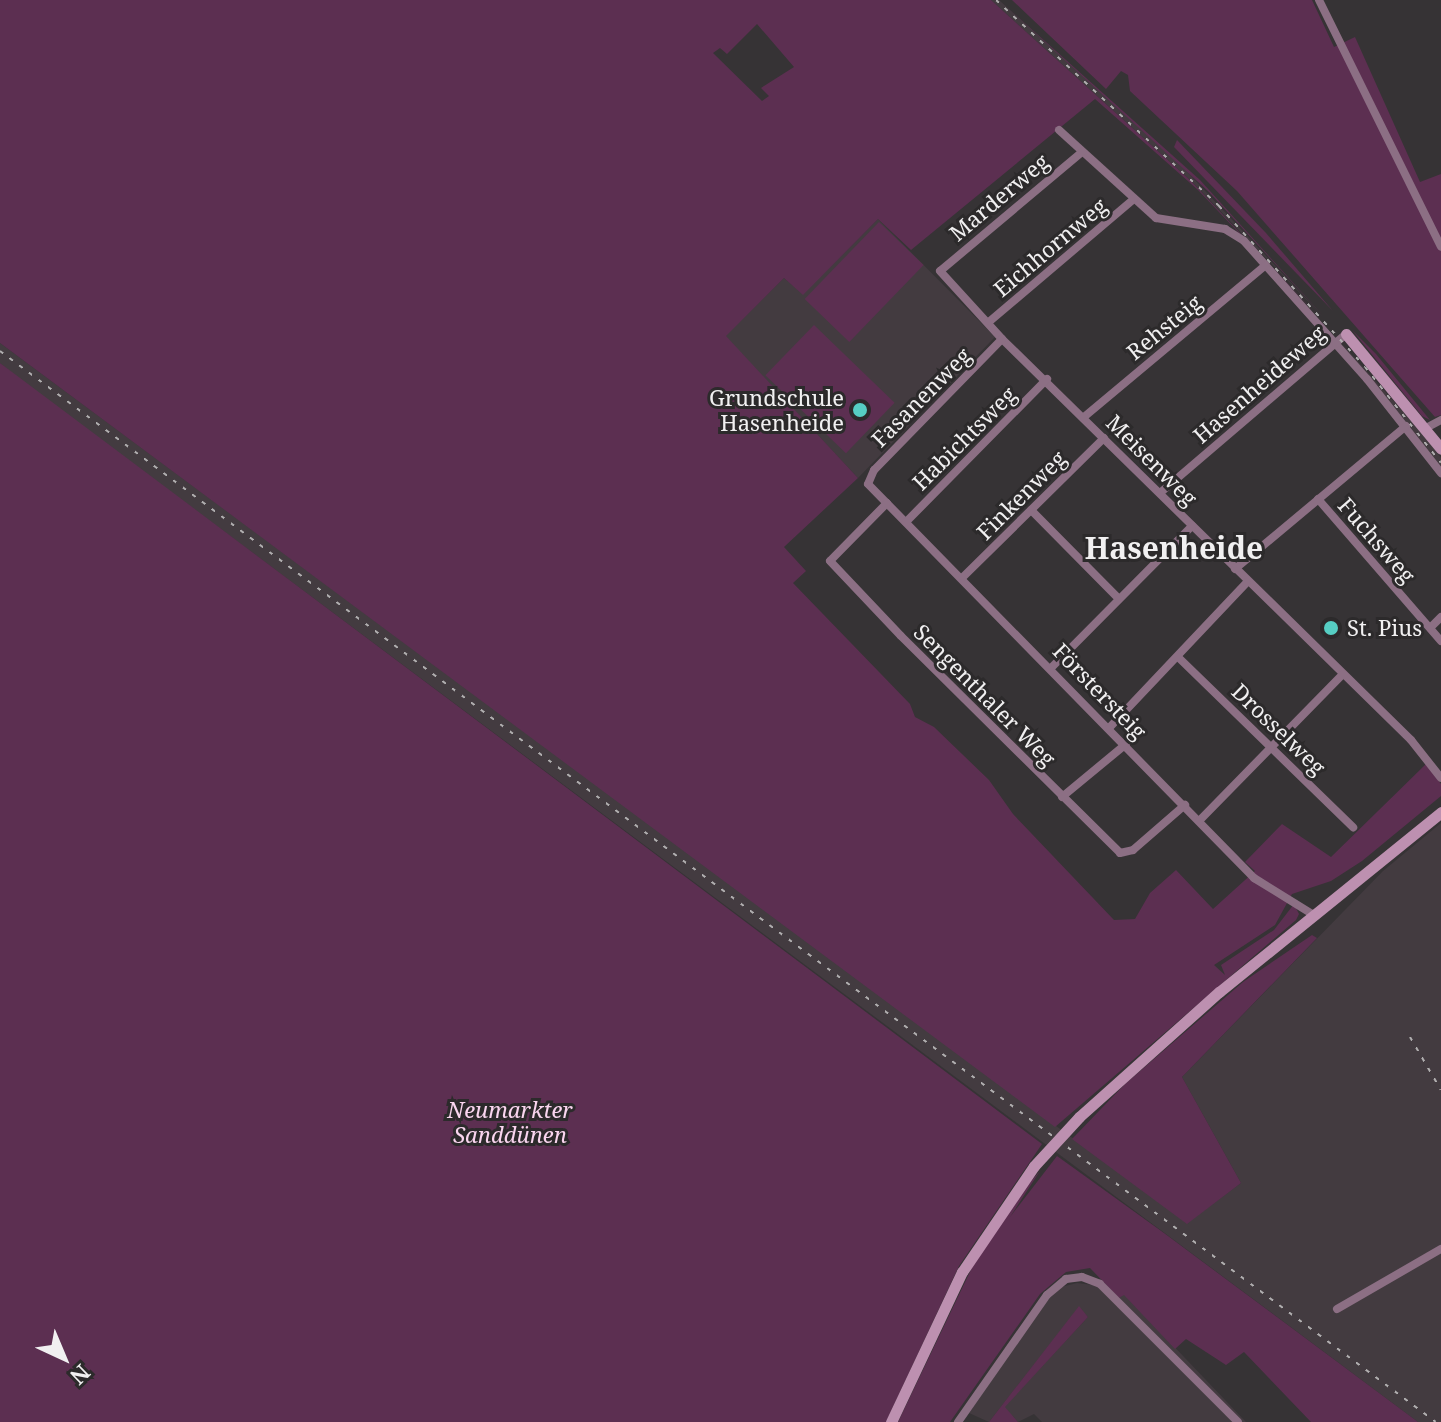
<!DOCTYPE html>
<html>
<head>
<meta charset="utf-8">
<style>
	body { margin:0 }
	#map { position:relative; width:1441px; height:1422px; overflow:hidden; background:#363335; font-family:"Noto Serif",serif }
	div>[style] { position:absolute }
	.built>* { inset:0; background:#433b40 }
	.green>* { inset:0; background:#5c2f51; transform-origin:0 0 }
	.street>* { height:8px; margin:-4px; padding:0 4px; transform-origin:4px; border-radius:4px; background:#8c6f84 }
	.secondary>* { height:11px; margin:-5.5px; padding:0 5.5px; transform-origin:5.5px; border-radius:5.5px; background:#bd90b0 }
	.rail>* { height:2px; margin-top:-1px; transform-origin:0; background:repeating-linear-gradient(90deg,#b0aeaf 0 4px,transparent 0 12px) }
	.secondary-bridge>* { height:11px; margin:-5.5px; padding:0 5.5px; transform-origin:5.5px; border-radius:5.5px; background:#bd90b0 }
	.dots>* { width:22px; height:22px; translate:-50% -50%; box-sizing:border-box; border:4px solid #2c2a2b; border-radius:50% }
	span { translate:-50% -50%; white-space:nowrap; text-align:center; line-height:1.15; -webkit-text-stroke:6px #2c2a2b; paint-order:stroke }
	.street-label { font-size:22px; color:#f1f0f1 }
	.poi-label { font-size:22px; color:#f1f0f1 }
	.right { translate:-100% -50%; text-align:right }
	.left { translate:0 -50%; text-align:left }
	.park-label { font-size:22px; color:#fad5ef; font-style:italic }
	.district-label { font-size:30px; color:#f1f0f1; font-weight:700 }
	.north { position:absolute; left:24px; top:1318px; width:80px; height:80px; -webkit-text-stroke:6px #2c2a2b; paint-order:stroke; rotate:136deg; font-size:22px; font-weight:700; line-height:32px; text-align:center; color:#f1f0f1 }
	.north::after { content:''; display:block; margin:auto; width:28px; height:36px; background:#f1f0f1; clip-path:polygon(50% 0,100% 100%,50% 72%,0 100%) }
</style>
</head>
<body>
<div id="map">
	<div class="built">
		<i style="clip-path:polygon(991px 0,999px 0,1179px 163px,1325px 319px,1191px 181px)"></i>
		<i style="clip-path:polygon(878px 219px,995px 337px,858px 478px,725px 336px,784px 278px,803px 294px)"></i>
		<i style="clip-path:polygon(0 343px,1187px 1223px,1241px 1183px,1182px 1077px,1383px 871px,1441px 823px,1441px 1422px,1418px 1422px,17px 377px,0 363px)"></i>
		<i style="clip-path:polygon(1341px 343px,1419px 429px,1441px 458px,1441px 467px)"></i>
		<i style="clip-path:polygon(1077px 1283px,1109px 1287px,1119px 1298px,1124px 1294px,1246px 1422px,1042px 1422px,1034px 1414px,1018px 1422px,1004px 1407px,1088px 1317px,1079px 1307px,989px 1422px,969px 1413px,1045px 1303px,1061px 1287px)"></i>
	</div>
	<div class="green">
		<i style="clip-path:polygon(evenodd,0 0,991px 0,1191px 181px,1323px 321px,1198px 190px,1095px 99px,911px 250px,878px 219px,803px 295px,784px 278px,726px 336px,858px 478px,784px 547px,806px 571px,793px 583px,910px 704px,915px 717px,934px 727px,989px 780px,1013px 814px,1114px 920px,1135px 919px,1150px 893px,1176px 870px,1213px 909px,1255px 871px,1245px 862px,1282px 824px,1331px 857px,1426px 764px,1441px 784px,1441px 796px,1362px 861px,1331px 881px,1292px 894px,1275px 925px,1214px 965px,1225px 975px,1221px 965px,1274px 930px,1294px 904px,1299px 914px,1296px 920px,1055px 1127px,0 343px,0 0,757px 24px,794px 67px,761px 88px,769px 96px,762px 101px,713px 53px,720px 48px,727px 54px,757px 24px)"></i>
		<i style="clip-path:polygon(999px 0,1200px 180px,1326px 319px,1209px 192px)"></i>
		<i style="clip-path:polygon(1012px 0,1312px 0,1334px 47px,1355px 37px,1420px 182px,1441px 174px,1441px 415px,1435px 417px,1237px 191px,1130px 91px,1128px 75px,1121px 71px,1106px 89px)"></i>
		<i style="clip-path:polygon(1177px 140px,1266px 233px,1333px 311px,1174px 147px)"></i>
		<i style="left:879px;top:222px;width:62px;height:107px;rotate:44deg"></i>
		<i style="left:814px;top:325px;width:112px;height:70px;rotate:44deg"></i>
		<i style="clip-path:polygon(1352px 330px,1376px 354px,1430px 420px,1422px 416px)"></i>
		<i style="clip-path:polygon(0 363px,1042px 1144px,959px 1266px,886px 1422px,0 1422px)"></i>
		<i style="clip-path:polygon(1312px 935px,1317px 938px,1182px 1077px,1241px 1183px,1187px 1224px,1072px 1139px,1125px 1084px,1243px 982px)"></i>
		<i style="clip-path:polygon(1057px 1156px,1164px 1233px,1418px 1422px,1311px 1422px,1244px 1352px,1226px 1365px,1186px 1339px,1175px 1349px,1124px 1295px,1119px 1298px,1090px 1268px,1066px 1272px,1040px 1294px,950px 1422px,898px 1422px,978px 1255px,1024px 1189px,1040px 1171px,1010px 1217px)"></i>
		<i style="clip-path:polygon(1079px 1306px,1088px 1317px,1005px 1407px,1018px 1422px,989px 1422px)"></i>
	</div>
	<div class="street">
		<i style="left:1319px;top:0;width:275px;rotate:63.7deg"></i>
		<i style="left:1059px;top:130px;width:131px;rotate:42.2deg"></i>
		<i style="left:1156px;top:218px;width:70px;rotate:9.1deg"></i>
		<i style="left:1225px;top:229px;width:22px;rotate:32deg"></i>
		<i style="left:1244px;top:241px;width:185px;rotate:48.3deg"></i>
		<i style="left:1367px;top:379px;width:120px;rotate:51.8deg"></i>
		<i style="left:1082px;top:152px;width:185px;rotate:140deg"></i>
		<i style="left:940px;top:271px;width:92px;rotate:47.6deg"></i>
		<i style="left:1002px;top:339px;width:573px;rotate:44.43deg"></i>
		<i style="left:1411px;top:740px;width:48px;rotate:51.7deg"></i>
		<i style="left:990px;top:321px;width:189px;rotate:-40.3deg"></i>
		<i style="left:1002px;top:339px;width:183px;rotate:134.3deg"></i>
		<i style="left:874px;top:470px;width:15px;rotate:113deg"></i>
		<i style="left:868px;top:484px;width:552px;rotate:45.59deg"></i>
		<i style="left:1254px;top:878px;width:70px;rotate:31.7deg"></i>
		<i style="left:1084px;top:417px;width:237px;rotate:-39.9deg"></i>
		<i style="left:1426px;top:428px;width:17px;rotate:-28deg"></i>
		<i style="left:1160px;top:493px;width:245px;rotate:-40.5deg"></i>
		<i style="left:1318px;top:499px;width:188px;rotate:49.1deg"></i>
		<i style="left:887px;top:503px;width:81px;rotate:134.5deg"></i>
		<i style="left:830px;top:561px;width:103px;rotate:46.6deg"></i>
		<i style="left:901px;top:636px;width:308px;rotate:44.7deg"></i>
		<i style="left:1120px;top:853px;width:13px;rotate:-13deg"></i>
		<i style="left:1133px;top:850px;width:69px;rotate:-40.9deg"></i>
		<i style="left:1031px;top:510px;width:125px;rotate:45.3deg"></i>
		<i style="left:906px;top:522px;width:201px;rotate:-45.4deg"></i>
		<i style="left:1235px;top:569px;width:223px;rotate:-39.9deg"></i>
		<i style="left:963px;top:577px;width:198px;rotate:-44.6deg"></i>
		<i style="left:1431px;top:627px;width:14px;rotate:-45deg"></i>
		<i style="left:1179px;top:658px;width:243px;rotate:44.2deg"></i>
		<i style="left:1052px;top:667px;width:199px;rotate:-45.2deg"></i>
		<i style="left:1110px;top:727px;width:199px;rotate:-46.6deg"></i>
		<i style="left:1062px;top:797px;width:83px;rotate:-39.6deg"></i>
		<i style="left:1200px;top:820px;width:204px;rotate:-45.6deg"></i>
		<i style="left:1337px;top:1309px;width:120px;rotate:-30deg"></i>
		<i style="left:958px;top:1422px;width:155px;rotate:-55deg"></i>
		<i style="left:1047px;top:1295px;width:25px;rotate:-40deg"></i>
		<i style="left:1066px;top:1279px;width:16px;rotate:-7deg"></i>
		<i style="left:1082px;top:1277px;width:19px;rotate:21deg"></i>
		<i style="left:1100px;top:1284px;width:195px;rotate:45deg"></i>
	</div>
	<div class="secondary">
		<i style="left:1346px;top:334px;width:149px;rotate:50.4deg"></i>
		<i style="left:1079px;top:1117px;width:188px;rotate:-41.8deg"></i>
		<i style="left:1219px;top:992px;width:286px;rotate:-39deg"></i>
		<i style="left:891px;top:1422px;width:166px;rotate:-64.7deg"></i>
		<i style="left:962px;top:1272px;width:128px;rotate:-55.8deg"></i>
	</div>
	<div class="rail">
		<i style="left:996px;top:0;width:304px;rotate:42.7deg"></i>
		<i style="left:1219px;top:206px;width:217px;rotate:47.8deg"></i>
		<i style="left:1365px;top:367px;width:122px;rotate:51.6deg"></i>
		<i style="left:0;top:351px;width:1791px;rotate:36.72deg"></i>
		<i style="left:1410px;top:1037px;width:61px;rotate:59.7deg"></i>
	</div>
	<div class="secondary-bridge">
		<i style="left:1034px;top:1166px;width:67px;rotate:-47.4deg"></i>
	</div>
	<div class="dots">
		<i style="left:860px;top:410px;background:#56cec3"></i>
		<i style="left:1331px;top:628px;background:#56cec3"></i>
	</div>
	<div class="street-label">
		<span style="left:999px;top:197px;rotate:-40deg">Marderweg</span>
		<span style="left:1050px;top:247px;rotate:-40deg">Eichhornweg</span>
		<span style="left:1164px;top:327px;rotate:-39deg">Rehsteig</span>
		<span style="left:1259px;top:384px;rotate:-41deg">Hasenheideweg</span>
		<span style="left:921px;top:397px;rotate:-45deg">Fasanenweg</span>
		<span style="left:964px;top:438px;rotate:-45deg">Habichtsweg</span>
		<span style="left:1152px;top:460px;rotate:45deg">Meisenweg</span>
		<span style="left:1021px;top:495px;rotate:-45deg">Finkenweg</span>
		<span style="left:1377px;top:540px;rotate:49deg">Fuchsweg</span>
		<span style="left:1100px;top:691px;rotate:46deg">Förstersteig</span>
		<span style="left:985px;top:695px;rotate:45deg">Sengenthaler Weg</span>
		<span style="left:1279px;top:729px;rotate:44deg">Drosselweg</span>
	</div>
	<div class="poi-label">
		<span class="right" style="left:844px;top:410px">Grundschule<br>Hasenheide</span>
		<span class="left" style="left:1347px;top:628px">St. Pius</span>
	</div>
	<div class="park-label">
		<span style="left:510px;top:1122px">Neumarkter<br>Sanddünen</span>
	</div>
	<div class="district-label">
		<span style="left:1174px;top:548px">Hasenheide</span>
	</div>
	<div class="north">N</div>
</div>
</body>
</html>
